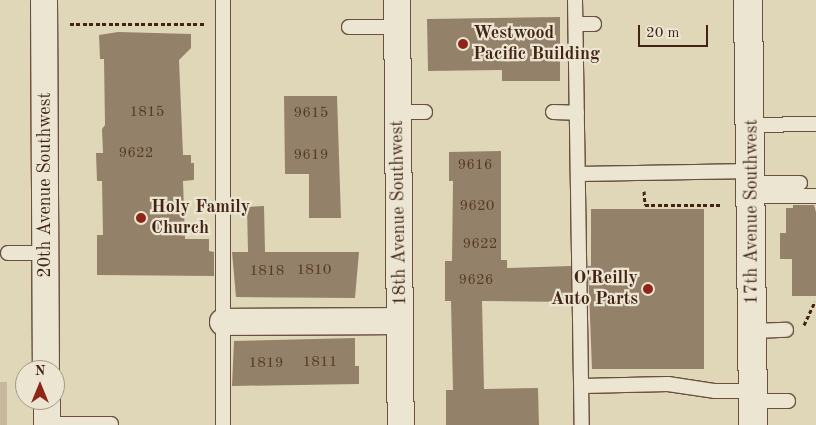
<!DOCTYPE html>
<html>
<head>
<meta charset="utf-8">
<style>
	body { margin:0 }
	#map { position:relative; width:816px; height:425px; overflow:hidden; background:#e0d7b9; font-family:"Old Standard TT",serif }
	div>[style] { position:absolute }
	.green>* { inset:0; background:#c5b89d; transform-origin:0 0 }
	.building>* { inset:0; background:#94816a }
	.path>* { height:3px; margin-top:-1.5px; transform-origin:0; background:repeating-linear-gradient(90deg,#422314 0 4px,transparent 0 6.5px) }
	.roads { filter:drop-shadow(1px 0 #6a503d) drop-shadow(-1px 0 #6a503d) drop-shadow(0 1px #6a503d) drop-shadow(0 -1px #6a503d) }
	.lane>* { height:14px; margin:-7px; padding:0 7px; transform-origin:7px; border-radius:7px; background:#ebe5d2 }
	.street>* { height:26px; margin:-13px; padding:0 13px; transform-origin:13px; border-radius:13px; background:#ebe5d2 }
	.secondary>* { height:28px; margin:-14px; padding:0 14px; transform-origin:14px; border-radius:14px; background:#ebe5d2 }
	.dots>* { width:14px; height:14px; translate:-50% -50%; box-sizing:border-box; border:2px solid #ebe5d2; border-radius:50% }
	span { translate:-50% -50%; white-space:nowrap; text-align:center; line-height:1.15; -webkit-text-stroke:4.5px #ebe5d2; paint-order:stroke }
	.number-label { font-size:15px; color:#563a2a }
	.number-label span { -webkit-text-stroke-width:0 }
	.poi-label { font-size:18px; color:#422314; font-weight:700 }
	.left { translate:0 -50%; text-align:left }
	.right { translate:-100% -50%; text-align:right }
	.street-label { font-size:18px; color:#422314 }
	.north { position:absolute; left:15px; top:360px; width:50px; height:50px; box-sizing:border-box; background:#ebe5d2; border:1px solid #a79786; border-radius:50%; rotate:0deg; font-size:14px; font-weight:700; line-height:20px; text-align:center; color:#422314 }
	.north::after { content:''; display:block; margin:auto; width:18px; height:22px; background:#8f2418; clip-path:polygon(50% 0,100% 100%,50% 72%,0 100%) }
	.scale { position:absolute; left:638px; top:25px; width:70px; height:22px; box-sizing:border-box; border:2px solid #422314; border-top:0; padding-left:6px; font-size:15px; line-height:18px; white-space:nowrap; color:#422314; -webkit-text-stroke:4px #ebe5d2; paint-order:stroke }
</style>
</head>
<body>
<div id="map">
	<div class="green">
		<i style="left:0;top:382px;width:7px;height:43px"></i>
	</div>
	<div class="building">
		<i style="clip-path:polygon(560px 17px,560px 81px,502px 81px,502px 70px,428px 71px,427px 19px)"></i>
		<i style="clip-path:polygon(118px 32px,191px 34px,191px 48px,179px 60px,183px 155px,191px 155px,191px 163px,194px 163px,194px 180px,183px 181px,185px 239px,209px 239px,209px 251px,214px 252px,214px 276px,97px 275px,97px 235px,103px 235px,102px 181px,97px 181px,96px 153px,103px 153px,102px 129px,105px 125px,104px 59px,100px 59px,99px 35px)"></i>
		<i style="clip-path:polygon(284px 96px,337px 96px,341px 218px,309px 218px,309px 174px,285px 174px)"></i>
		<i style="clip-path:polygon(501px 151px,501px 260px,507px 260px,507px 268px,571px 266px,571px 302px,482px 301px,484px 389px,538px 388px,539px 425px,446px 425px,446px 390px,453px 390px,451px 301px,445px 301px,445px 261px,452px 261px,453px 181px,449px 181px,449px 152px)"></i>
		<i style="clip-path:polygon(793px 205px,814px 205px,816px 212px,816px 296px,792px 296px,792px 259px,780px 259px,780px 233px,786px 233px,786px 208px,793px 208px)"></i>
		<i style="clip-path:polygon(264px 206px,265px 252px,359px 252px,355px 298px,236px 297px,232px 252px,248px 252px,247px 207px)"></i>
		<i style="clip-path:polygon(591px 209px,704px 209px,704px 369px,592px 369px,588px 266px,591px 266px)"></i>
		<i style="clip-path:polygon(355px 338px,355px 366px,359px 366px,359px 384px,232px 386px,234px 341px)"></i>
	</div>
	<div class="path">
		<i style="left:70px;top:24px;width:135px"></i>
		<i style="left:644px;top:191px;width:14px;rotate:86deg"></i>
		<i style="left:645px;top:205px;width:75px"></i>
		<i style="left:804px;top:325px;width:26px;rotate:-65deg"></i>
	</div>
	<div class="roads">
		<div class="lane">
			<i style="left:575px;top:0;width:425px;rotate:89.1deg"></i>
			<i style="left:576px;top:24px;width:18px"></i>
			<i style="left:349px;top:27px;width:48px"></i>
			<i style="left:398px;top:112px;width:27px"></i>
			<i style="left:553px;top:112px;width:24px;rotate:2deg"></i>
			<i style="left:752px;top:125px;width:64px;rotate:-0.9deg"></i>
			<i style="left:578px;top:174px;width:175px;rotate:-1deg"></i>
			<i style="left:753px;top:183px;width:47px"></i>
			<i style="left:753px;top:196px;width:63px"></i>
			<i style="left:8px;top:253px;width:38px"></i>
			<i style="left:753px;top:331px;width:33px;rotate:-2deg"></i>
			<i style="left:582px;top:386px;width:86px;rotate:-1.3deg"></i>
			<i style="left:668px;top:384px;width:48px;rotate:8.5deg"></i>
			<i style="left:715px;top:391px;width:38px"></i>
			<i style="left:753px;top:401px;width:35px"></i>
			<i style="left:47px;top:424px;width:64px"></i>
			<i style="left:223px;top:425px;width:425px;rotate:-90deg"></i>
		</div>
		<div class="street">
			<i style="left:44px;top:0;width:370px;rotate:89.7deg"></i>
			<i style="left:397px;top:0;width:425px;rotate:89.5deg"></i>
			<i style="left:223px;top:322px;width:177px;rotate:-0.3deg"></i>
			<i style="left:47px;top:400px;width:25px;rotate:90deg"></i>
		</div>
		<div class="secondary">
			<i style="left:748px;top:0;width:425px;rotate:89.3deg"></i>
		</div>
	</div>
	<div class="dots">
		<i style="left:463px;top:44px;background:#8f2418"></i>
		<i style="left:141px;top:218px;background:#8f2418"></i>
		<i style="left:648px;top:289px;background:#8f2418"></i>
	</div>
	<div class="number-label">
		<span style="left:147px;top:113px">1815</span>
		<span style="left:311px;top:114px">9615</span>
		<span style="left:136px;top:154px">9622</span>
		<span style="left:311px;top:156px">9619</span>
		<span style="left:475px;top:166px">9616</span>
		<span style="left:477px;top:207px">9620</span>
		<span style="left:480px;top:245px">9622</span>
		<span style="left:314px;top:271px">1810</span>
		<span style="left:267px;top:272px">1818</span>
		<span style="left:476px;top:281px">9626</span>
		<span style="left:320px;top:363px">1811</span>
		<span style="left:266px;top:364px">1819</span>
	</div>
	<div class="poi-label">
		<span class="left" style="left:473px;top:44px">Westwood<br>Pacific Building</span>
		<span class="left" style="left:151px;top:218px">Holy Family<br>Church</span>
		<span class="right" style="left:638px;top:289px">O'Reilly<br>Auto Parts</span>
	</div>
	<div class="street-label">
		<span style="left:45px;top:185px;rotate:-90deg">20th Avenue Southwest</span>
		<span style="left:752px;top:212px;rotate:-90deg">17th Avenue Southwest</span>
		<span style="left:399px;top:213px;rotate:-91deg">18th Avenue Southwest</span>
	</div>
	<div class="north">N</div>
	<div class="scale">20 m</div>
</div>
</body>
</html>
